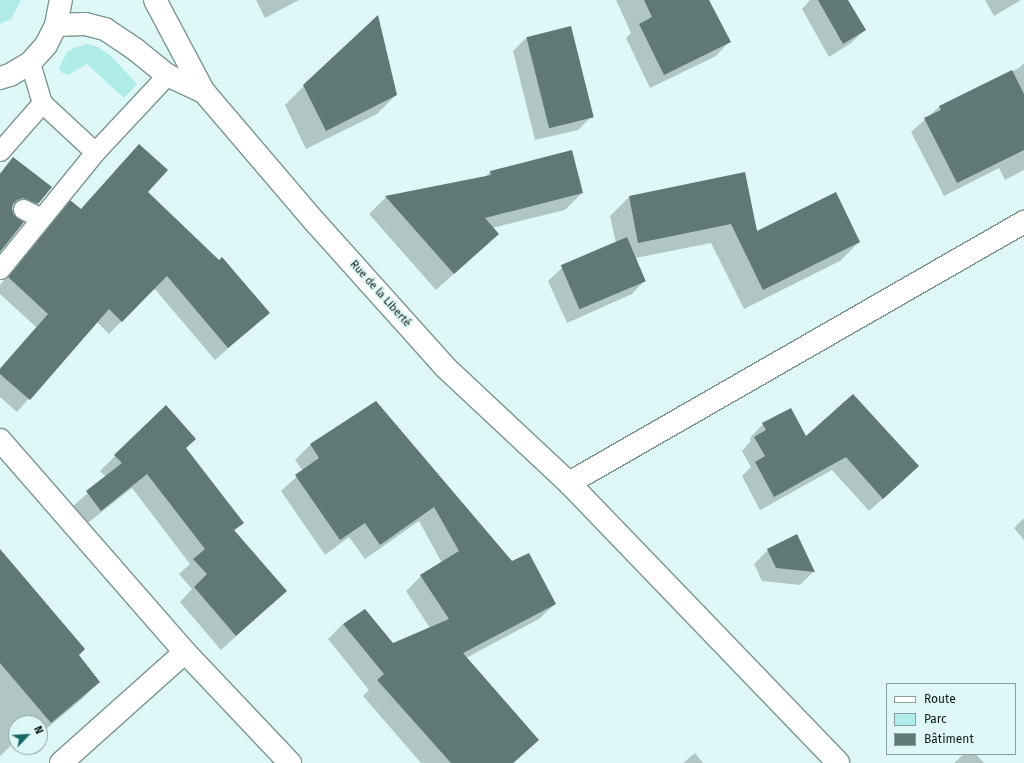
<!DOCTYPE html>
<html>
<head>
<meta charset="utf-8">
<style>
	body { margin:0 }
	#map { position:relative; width:1024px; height:763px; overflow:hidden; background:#ddf8f6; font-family:"Fira Sans",sans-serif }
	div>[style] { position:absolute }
	.green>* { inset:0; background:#afece9 }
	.shadow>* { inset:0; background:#0003 }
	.building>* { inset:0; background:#607977; transform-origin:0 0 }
	.roads { filter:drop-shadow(1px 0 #7d9694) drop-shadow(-1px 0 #7d9694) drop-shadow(0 1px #7d9694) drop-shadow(0 -1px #7d9694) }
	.service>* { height:19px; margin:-9.5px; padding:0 9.5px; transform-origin:9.5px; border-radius:9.5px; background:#fff }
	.minor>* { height:22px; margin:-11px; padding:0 11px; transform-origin:11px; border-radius:11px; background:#fff }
	.secondary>* { height:22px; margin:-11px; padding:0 11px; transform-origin:11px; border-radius:11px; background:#fff }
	span { translate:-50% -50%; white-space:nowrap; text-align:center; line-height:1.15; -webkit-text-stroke:4px #ddf8f6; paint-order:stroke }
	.street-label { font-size:11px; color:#101a19 }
	.legend { position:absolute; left:886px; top:683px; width:130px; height:72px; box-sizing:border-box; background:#ddf8f6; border:1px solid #8b9f9e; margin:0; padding:5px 7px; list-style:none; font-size:12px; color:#101a19 }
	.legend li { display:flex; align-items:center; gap:8px; height:20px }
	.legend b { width:20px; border:1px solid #8b9f9e }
	.north { position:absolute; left:8px; top:715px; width:40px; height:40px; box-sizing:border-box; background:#ddf8f6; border:1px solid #8b9f9e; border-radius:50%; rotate:65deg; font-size:11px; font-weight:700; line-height:16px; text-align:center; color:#101a19 }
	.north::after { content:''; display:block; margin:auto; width:14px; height:18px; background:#196765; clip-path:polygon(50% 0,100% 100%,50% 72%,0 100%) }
</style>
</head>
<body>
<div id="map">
	<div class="green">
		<i style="clip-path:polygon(0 0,21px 0,11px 19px,0 24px)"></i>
		<i style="clip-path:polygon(87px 44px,98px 47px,112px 57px,137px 84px,124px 98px,87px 64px,68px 75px,62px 73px,59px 68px,67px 52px,74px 48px)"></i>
	</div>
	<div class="shadow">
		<i style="clip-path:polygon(256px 0,299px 0,265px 18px)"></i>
		<i style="clip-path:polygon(616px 0,708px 0,729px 42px,716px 56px,650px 88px,626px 38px,631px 33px)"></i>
		<i style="clip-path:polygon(810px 0,847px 0,865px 30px,851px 43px,829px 57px,802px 9px)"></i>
		<i style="clip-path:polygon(985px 0,1021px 0,994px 16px)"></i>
		<i style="clip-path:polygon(526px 38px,592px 116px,578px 130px,535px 140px,513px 51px)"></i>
		<i style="clip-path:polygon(1024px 63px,1024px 170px,1005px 180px,999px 168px,944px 196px,911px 132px,939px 107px,1019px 68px)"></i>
		<i style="clip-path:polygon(304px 86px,396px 95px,377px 114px,306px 149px,285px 105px)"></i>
		<i style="clip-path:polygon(571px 151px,582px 193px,565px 210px,492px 228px,498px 234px,436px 290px,369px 214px,386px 197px,484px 178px,490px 172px)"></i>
		<i style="clip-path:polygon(13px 158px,38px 204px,31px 210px,15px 204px,12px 205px,13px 215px,0 250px,0 173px)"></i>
		<i style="clip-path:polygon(127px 158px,147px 192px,268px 313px,215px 360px,154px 288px,109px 334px,97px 322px,17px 412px,0 397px,0 368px,36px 327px,0 294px,0 285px,57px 214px,70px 202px,80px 210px)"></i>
		<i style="clip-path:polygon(745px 173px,757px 232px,859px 242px,840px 261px,744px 309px,711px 243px,635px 258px,645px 280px,632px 294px,567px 323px,548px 281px,562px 268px,616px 243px,610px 216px,629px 197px)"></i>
		<i style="clip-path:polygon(376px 402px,512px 563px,555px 604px,539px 619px,466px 658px,538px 740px,514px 763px,421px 763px,363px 696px,369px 690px,328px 639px,343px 624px,393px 645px,430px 628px,406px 591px,421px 576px,442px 563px,419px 521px,365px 559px,349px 537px,325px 555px,281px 491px,303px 471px,295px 460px,310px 445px)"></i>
		<i style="clip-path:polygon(166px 406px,185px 449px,243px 523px,234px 531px,286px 591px,221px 650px,180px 602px,192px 589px,179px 574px,190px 564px,132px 488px,85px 525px,72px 507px,106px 477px,100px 471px)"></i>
		<i style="clip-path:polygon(763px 424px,806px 438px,904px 480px,869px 511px,832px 470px,760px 510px,742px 476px,751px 467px,742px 451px,751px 441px,750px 438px)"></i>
		<i style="clip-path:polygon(1024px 518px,1024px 540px,1014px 528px)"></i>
		<i style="clip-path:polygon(796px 535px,813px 572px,800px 585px,762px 581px,754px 564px,768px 550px)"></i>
		<i style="clip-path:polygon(0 551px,99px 682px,82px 699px,40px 734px,40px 723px,16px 723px,16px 741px,0 756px)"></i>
		<i style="clip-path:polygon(695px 753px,703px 763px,683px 763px)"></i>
		<i style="clip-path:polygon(964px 754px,976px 754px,984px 763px,954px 763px)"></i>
	</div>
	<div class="building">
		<i style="clip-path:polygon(644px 0,709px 0,731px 42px,664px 75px,639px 24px,652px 17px)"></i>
		<i style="clip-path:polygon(818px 0,848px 0,866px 30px,843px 44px)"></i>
		<i style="clip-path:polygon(378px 15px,397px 95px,326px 131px,303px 85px)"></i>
		<i style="left:571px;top:26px;width:94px;height:46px;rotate:76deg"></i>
		<i style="clip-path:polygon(1012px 70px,1024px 94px,1024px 150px,957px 183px,924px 118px,941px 110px,939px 106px)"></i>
		<i style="clip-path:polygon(139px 144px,168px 170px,148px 192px,219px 260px,222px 257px,270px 313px,228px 348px,167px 276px,122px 322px,109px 309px,30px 400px,0 374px,0 369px,48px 314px,8px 277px,70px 200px,81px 209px)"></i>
		<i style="clip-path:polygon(572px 150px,583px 193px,485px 218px,499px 234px,454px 274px,385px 196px,491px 175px,490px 171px)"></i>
		<i style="clip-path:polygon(13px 157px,52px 187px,38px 204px,23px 198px,17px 200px,13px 204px,12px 209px,14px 215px,24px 222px,0 252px,0 174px)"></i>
		<i style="clip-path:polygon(745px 172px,757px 231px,836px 192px,860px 242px,763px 290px,731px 224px,638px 243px,629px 196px)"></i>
		<i style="left:627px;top:237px;width:48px;height:72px;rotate:67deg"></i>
		<i style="clip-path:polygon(853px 394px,919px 466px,883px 499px,846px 457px,774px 497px,755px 462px,765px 456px,754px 437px,766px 430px,762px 423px,791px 408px,806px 436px)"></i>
		<i style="clip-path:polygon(376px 401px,512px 561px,529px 553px,556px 604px,463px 653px,539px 740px,513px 763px,451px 763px,377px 680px,384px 674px,343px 624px,365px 609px,393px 643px,449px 619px,420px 575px,459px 551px,434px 507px,380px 545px,365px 523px,340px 540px,295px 475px,319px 458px,310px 444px)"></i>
		<i style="clip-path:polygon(166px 405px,196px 439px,186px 448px,244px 523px,234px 530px,287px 591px,236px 636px,194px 587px,207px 574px,193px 559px,205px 549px,147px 474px,101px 511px,86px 491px,122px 463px,114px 455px)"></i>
		<i style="clip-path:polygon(797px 534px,815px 572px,776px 568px,767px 549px)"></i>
		<i style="clip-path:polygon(0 549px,85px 649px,79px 655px,100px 682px,51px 723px,0 663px)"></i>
	</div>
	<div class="roads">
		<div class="service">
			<i style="left:0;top:151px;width:64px;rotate:-48.8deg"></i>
			<i style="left:95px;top:152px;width:105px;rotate:-46.9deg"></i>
			<i style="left:23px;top:209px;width:20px;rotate:27deg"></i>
			<i style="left:0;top:269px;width:151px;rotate:-50.9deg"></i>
			<i style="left:95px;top:152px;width:72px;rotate:-137.2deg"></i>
			<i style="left:42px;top:103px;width:42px;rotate:-106.7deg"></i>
		</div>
		<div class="minor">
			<i style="left:155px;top:0;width:104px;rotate:62deg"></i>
			<i style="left:204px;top:92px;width:172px;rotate:49.5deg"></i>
			<i style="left:316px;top:223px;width:193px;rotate:48.1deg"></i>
			<i style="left:445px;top:367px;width:170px;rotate:43.1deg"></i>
			<i style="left:569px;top:483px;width:388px;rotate:46.1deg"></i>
			<i style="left:56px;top:25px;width:29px;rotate:-2deg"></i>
			<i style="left:85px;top:24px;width:21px;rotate:14deg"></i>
			<i style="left:105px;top:29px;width:37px;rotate:34deg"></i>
			<i style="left:136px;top:50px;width:40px;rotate:39deg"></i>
			<i style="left:167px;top:75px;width:41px;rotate:24.7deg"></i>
			<i style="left:0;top:440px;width:281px;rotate:48.9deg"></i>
			<i style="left:185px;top:652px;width:153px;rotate:46.6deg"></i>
			<i style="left:569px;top:483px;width:525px;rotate:-29.84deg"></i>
			<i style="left:61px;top:763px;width:166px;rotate:-41.8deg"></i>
		</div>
		<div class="secondary">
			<i style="left:0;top:78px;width:10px;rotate:-17deg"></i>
			<i style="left:10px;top:75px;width:23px;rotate:-31deg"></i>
			<i style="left:30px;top:63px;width:24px;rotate:-48deg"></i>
			<i style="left:46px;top:45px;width:22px;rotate:-63deg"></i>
			<i style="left:56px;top:25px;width:25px;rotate:-79deg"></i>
		</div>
	</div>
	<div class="street-label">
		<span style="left:380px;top:294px;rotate:48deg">Rue de la Liberté</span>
	</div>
	<ul class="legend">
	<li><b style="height:5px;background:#fff"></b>Route</li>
	<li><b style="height:11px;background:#afece9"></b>Parc</li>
	<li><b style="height:11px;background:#607977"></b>Bâtiment</li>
	</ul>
	<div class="north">N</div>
</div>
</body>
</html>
